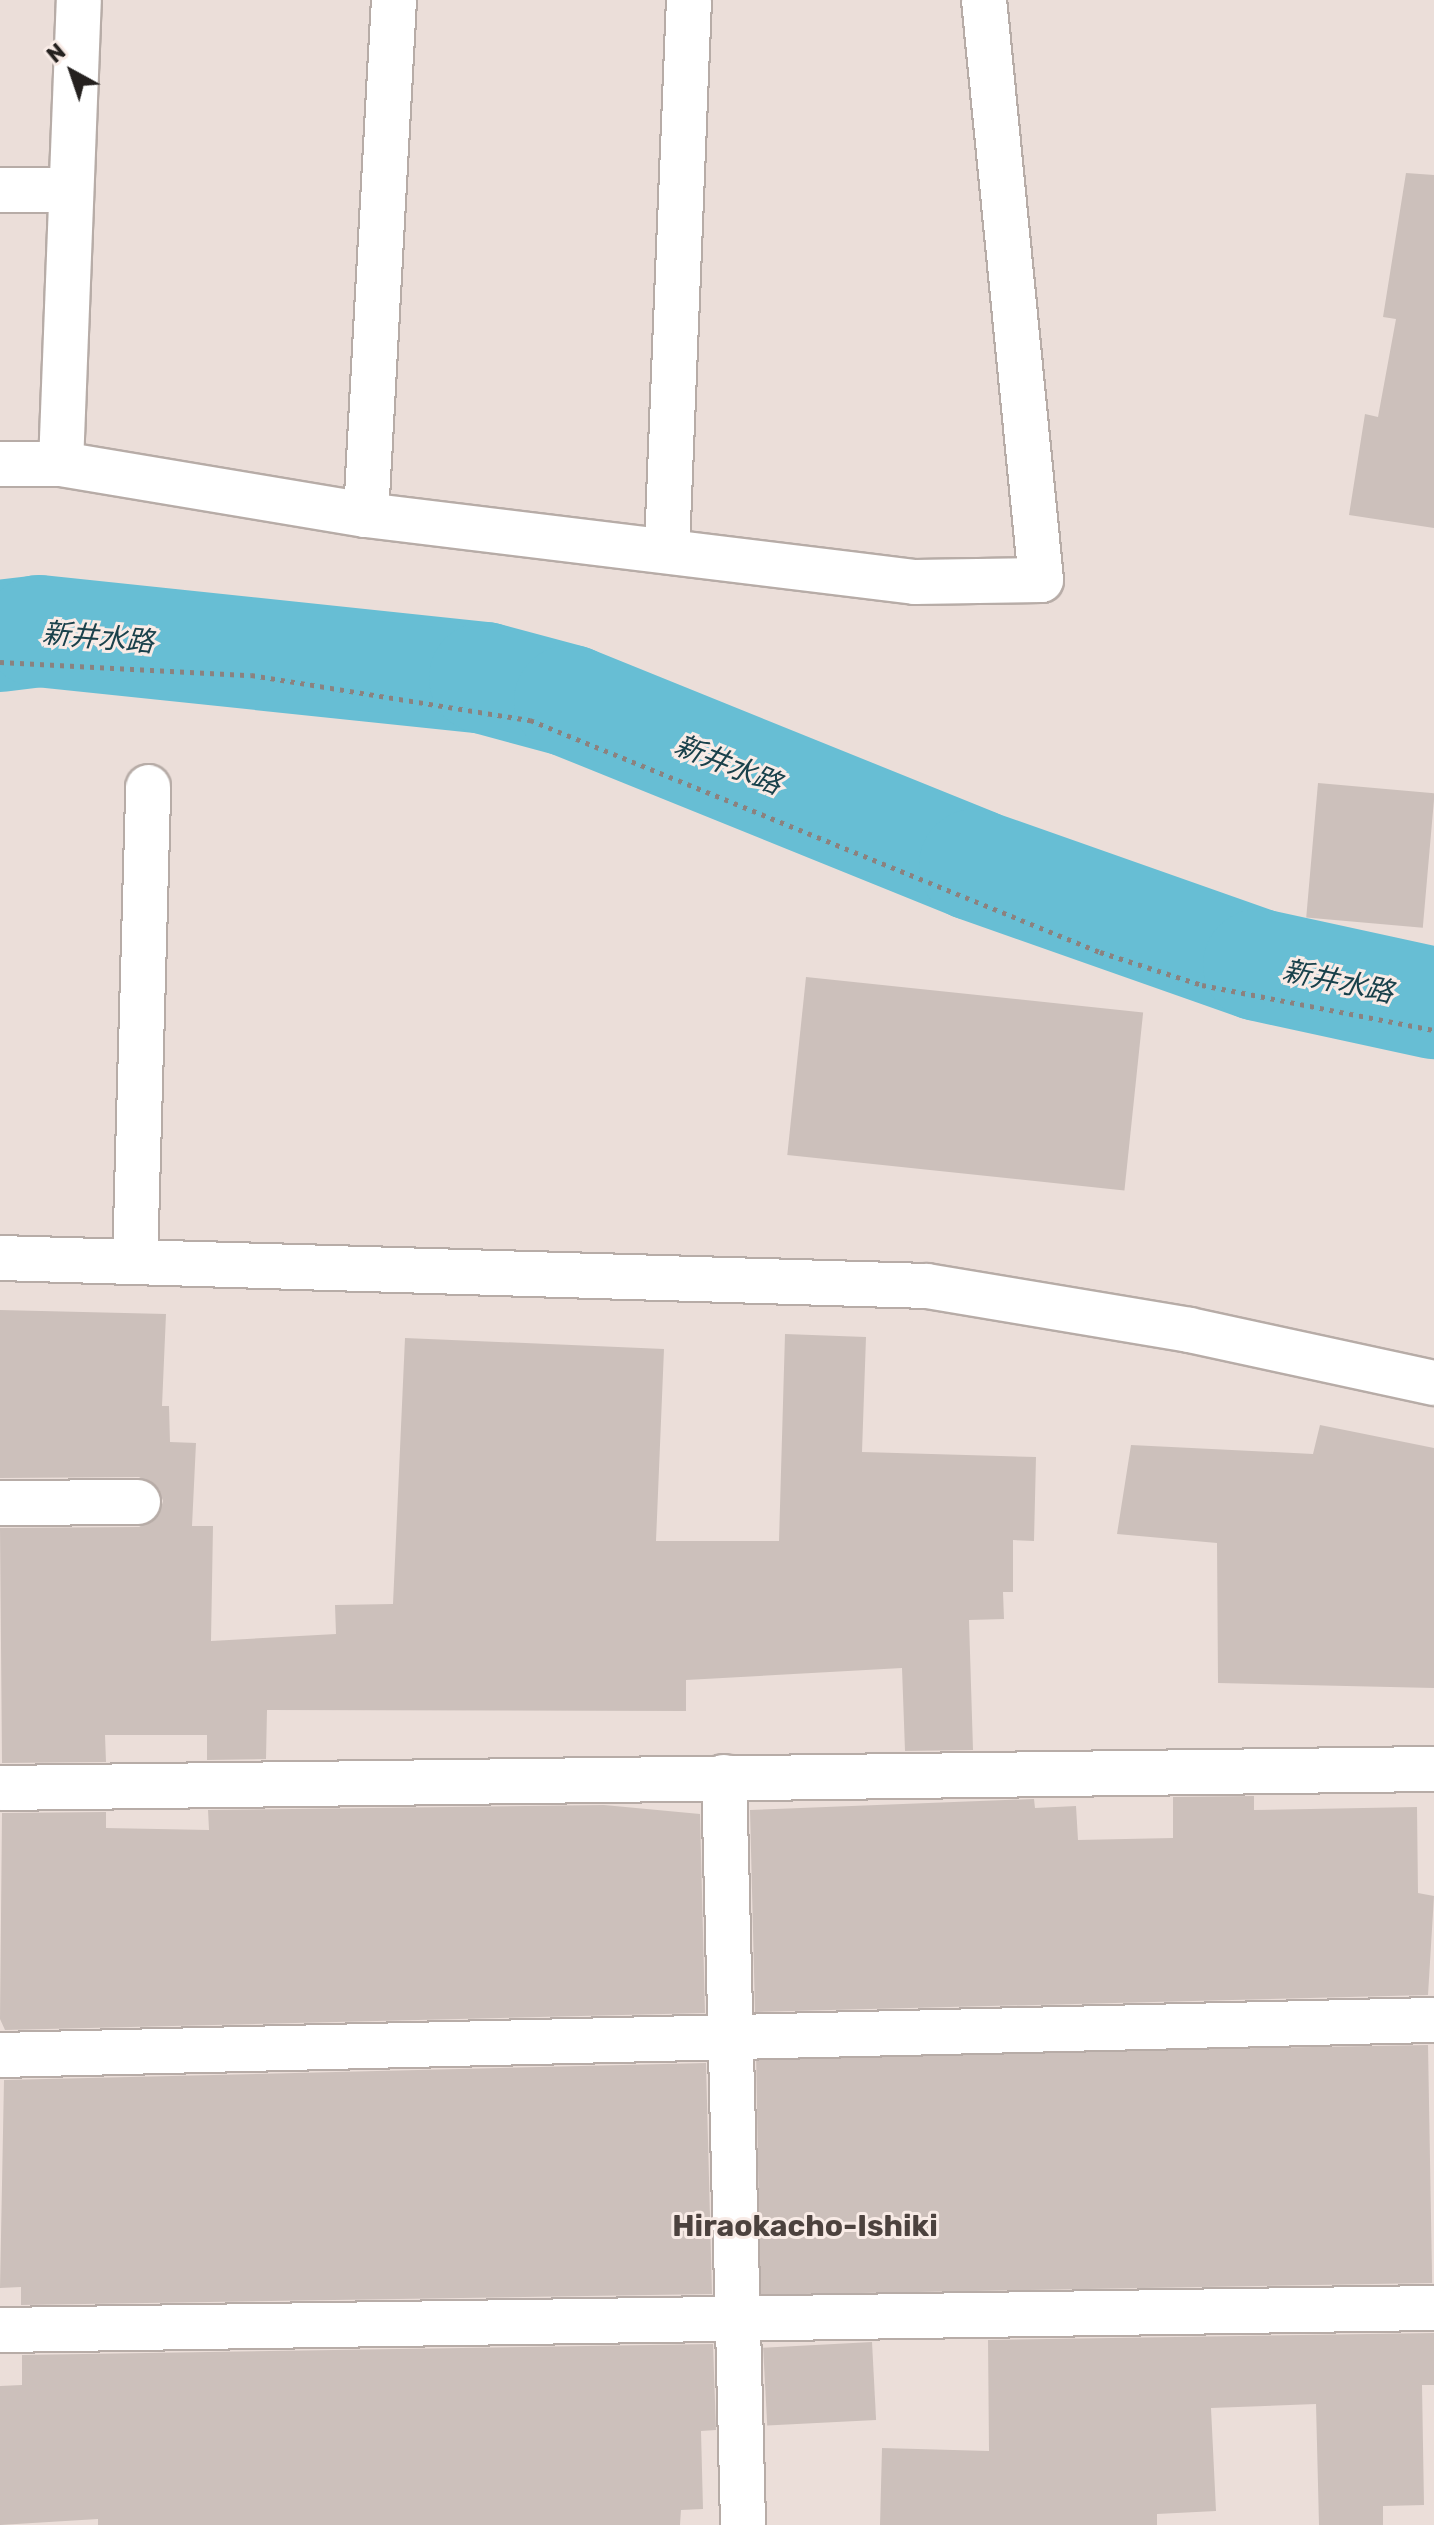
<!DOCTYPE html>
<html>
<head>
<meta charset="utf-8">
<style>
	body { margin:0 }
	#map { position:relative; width:1434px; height:2525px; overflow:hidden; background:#ebded9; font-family:Rubik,"Noto Sans JP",sans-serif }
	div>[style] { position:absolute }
	.river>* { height:112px; margin:-56px; padding:0 56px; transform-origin:56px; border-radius:56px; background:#67bed4 }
	.building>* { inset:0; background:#ccc0bb; transform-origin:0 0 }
	.path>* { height:5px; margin-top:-2.5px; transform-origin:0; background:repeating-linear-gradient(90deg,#8b827f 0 4px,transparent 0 10px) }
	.roads { filter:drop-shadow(2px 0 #b7aca7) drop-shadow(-2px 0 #b7aca7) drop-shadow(0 2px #b7aca7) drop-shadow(0 -2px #b7aca7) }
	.minor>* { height:44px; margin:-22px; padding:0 22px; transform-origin:22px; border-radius:22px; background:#fff }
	span { translate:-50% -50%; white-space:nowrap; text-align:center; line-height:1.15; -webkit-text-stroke:6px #f8ebe6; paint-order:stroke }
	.water-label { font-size:28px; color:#19414b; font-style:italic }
	.quarter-label { font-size:30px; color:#4c423e; font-weight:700 }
	.north { position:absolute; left:32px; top:32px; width:80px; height:80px; -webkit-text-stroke:6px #f8ebe6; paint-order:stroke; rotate:320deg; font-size:22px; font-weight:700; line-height:32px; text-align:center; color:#25211f }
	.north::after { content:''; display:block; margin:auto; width:28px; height:36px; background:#25211f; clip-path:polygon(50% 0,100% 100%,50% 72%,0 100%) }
</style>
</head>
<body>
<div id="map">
	<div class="river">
		<i style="left:0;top:636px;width:39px;rotate:-7deg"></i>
		<i style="left:39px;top:631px;width:448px;rotate:6deg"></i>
		<i style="left:485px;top:678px;width:88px;rotate:15.1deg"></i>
		<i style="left:570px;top:701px;width:437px;rotate:22deg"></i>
		<i style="left:975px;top:865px;width:301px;rotate:19.4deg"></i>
		<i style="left:1259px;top:965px;width:179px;rotate:12.3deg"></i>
	</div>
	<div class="building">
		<i style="clip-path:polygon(1406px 173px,1434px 175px,1434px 528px,1349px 515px,1365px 414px,1378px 417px,1396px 319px,1383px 317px)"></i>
		<i style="left:1318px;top:783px;width:117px;height:135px;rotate:5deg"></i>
		<i style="left:806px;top:977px;width:339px;height:179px;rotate:6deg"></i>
		<i style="clip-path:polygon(0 1310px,166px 1314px,162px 1406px,169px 1406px,170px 1442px,196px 1443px,192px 1526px,213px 1526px,211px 1641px,336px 1634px,335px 1605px,393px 1604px,405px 1338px,664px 1349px,656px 1541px,779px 1541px,785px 1334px,866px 1337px,862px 1452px,1036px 1457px,1034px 1541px,1013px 1540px,1013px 1592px,1003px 1592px,1004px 1619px,969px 1620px,973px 1750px,905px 1751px,902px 1668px,686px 1680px,686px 1711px,267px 1710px,266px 1759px,207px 1760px,207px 1735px,105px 1735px,106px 1762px,2px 1763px,0 1528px,139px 1527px,159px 1515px,163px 1501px,159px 1489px,139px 1477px,0 1478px)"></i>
		<i style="clip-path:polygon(1320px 1425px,1434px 1448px,1434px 1688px,1218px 1683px,1217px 1543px,1117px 1534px,1131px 1445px,1313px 1454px)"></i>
		<i style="clip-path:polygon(1254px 1796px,1254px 1810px,1417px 1807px,1418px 1893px,1434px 1896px,1428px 1995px,755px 2012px,750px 1810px,1034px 1799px,1035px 1808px,1076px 1806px,1078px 1840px,1173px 1838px,1173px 1797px)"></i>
		<i style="clip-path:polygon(604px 1805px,700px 1814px,705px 2013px,5px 2030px,0 2019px,2px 1813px,106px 1812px,106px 1828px,209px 1830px,208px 1810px)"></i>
		<i style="left:1428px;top:2045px;width:238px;height:672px;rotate:89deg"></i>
		<i style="clip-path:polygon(706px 2063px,712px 2294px,21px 2305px,21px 2287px,0 2288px,4px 2080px)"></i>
		<i style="clip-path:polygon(1434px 2333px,1434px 2385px,1422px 2385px,1424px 2505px,1383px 2506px,1383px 2525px,1319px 2525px,1316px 2404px,1211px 2408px,1216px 2511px,1157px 2514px,1157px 2525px,880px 2525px,882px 2448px,989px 2451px,988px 2340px)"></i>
		<i style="left:872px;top:2342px;width:78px;height:109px;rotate:87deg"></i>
		<i style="clip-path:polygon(713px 2344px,716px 2430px,701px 2431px,703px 2509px,681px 2510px,680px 2525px,98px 2525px,98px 2519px,0 2525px,0 2386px,22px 2385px,22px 2355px)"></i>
	</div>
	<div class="path">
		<i style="left:0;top:662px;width:251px;rotate:3deg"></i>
		<i style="left:251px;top:675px;width:283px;rotate:9.2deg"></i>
		<i style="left:530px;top:720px;width:615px;rotate:22.15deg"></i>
		<i style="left:1100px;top:952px;width:107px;rotate:17.9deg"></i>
		<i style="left:1202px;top:985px;width:236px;rotate:11deg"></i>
	</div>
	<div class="roads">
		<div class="minor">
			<i style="left:0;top:190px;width:70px"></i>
			<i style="left:0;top:464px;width:61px"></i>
			<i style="left:61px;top:464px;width:309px;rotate:9.5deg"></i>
			<i style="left:366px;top:515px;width:553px;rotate:6.96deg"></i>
			<i style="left:915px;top:582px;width:126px;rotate:-0.9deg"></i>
			<i style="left:1041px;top:580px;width:583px;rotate:-95.61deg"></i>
			<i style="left:61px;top:464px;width:464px;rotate:-87.8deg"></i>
			<i style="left:366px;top:515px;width:516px;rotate:-86.89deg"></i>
			<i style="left:667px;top:547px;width:547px;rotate:-87.7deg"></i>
			<i style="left:0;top:1258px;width:927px;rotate:1.73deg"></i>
			<i style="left:927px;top:1286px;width:266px;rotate:9.5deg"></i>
			<i style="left:1189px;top:1330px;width:251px;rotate:12.2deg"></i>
			<i style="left:135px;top:1262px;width:475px;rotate:-88.4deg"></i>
			<i style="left:0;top:1503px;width:138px;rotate:-0.4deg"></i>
			<i style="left:724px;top:1777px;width:748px;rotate:88.54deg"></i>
			<i style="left:0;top:1788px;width:1434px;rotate:-0.76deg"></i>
			<i style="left:0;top:2055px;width:1434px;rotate:-1.4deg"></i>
			<i style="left:0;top:2330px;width:1434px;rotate:-0.88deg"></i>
		</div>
	</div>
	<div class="water-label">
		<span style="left:98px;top:638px;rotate:5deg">新井水路</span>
		<span style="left:728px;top:765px;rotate:22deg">新井水路</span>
		<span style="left:1338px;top:982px;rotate:12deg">新井水路</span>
	</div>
	<div class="quarter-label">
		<span style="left:805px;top:2226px">Hiraokacho-Ishiki</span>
	</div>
	<div class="north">N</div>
</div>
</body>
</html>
